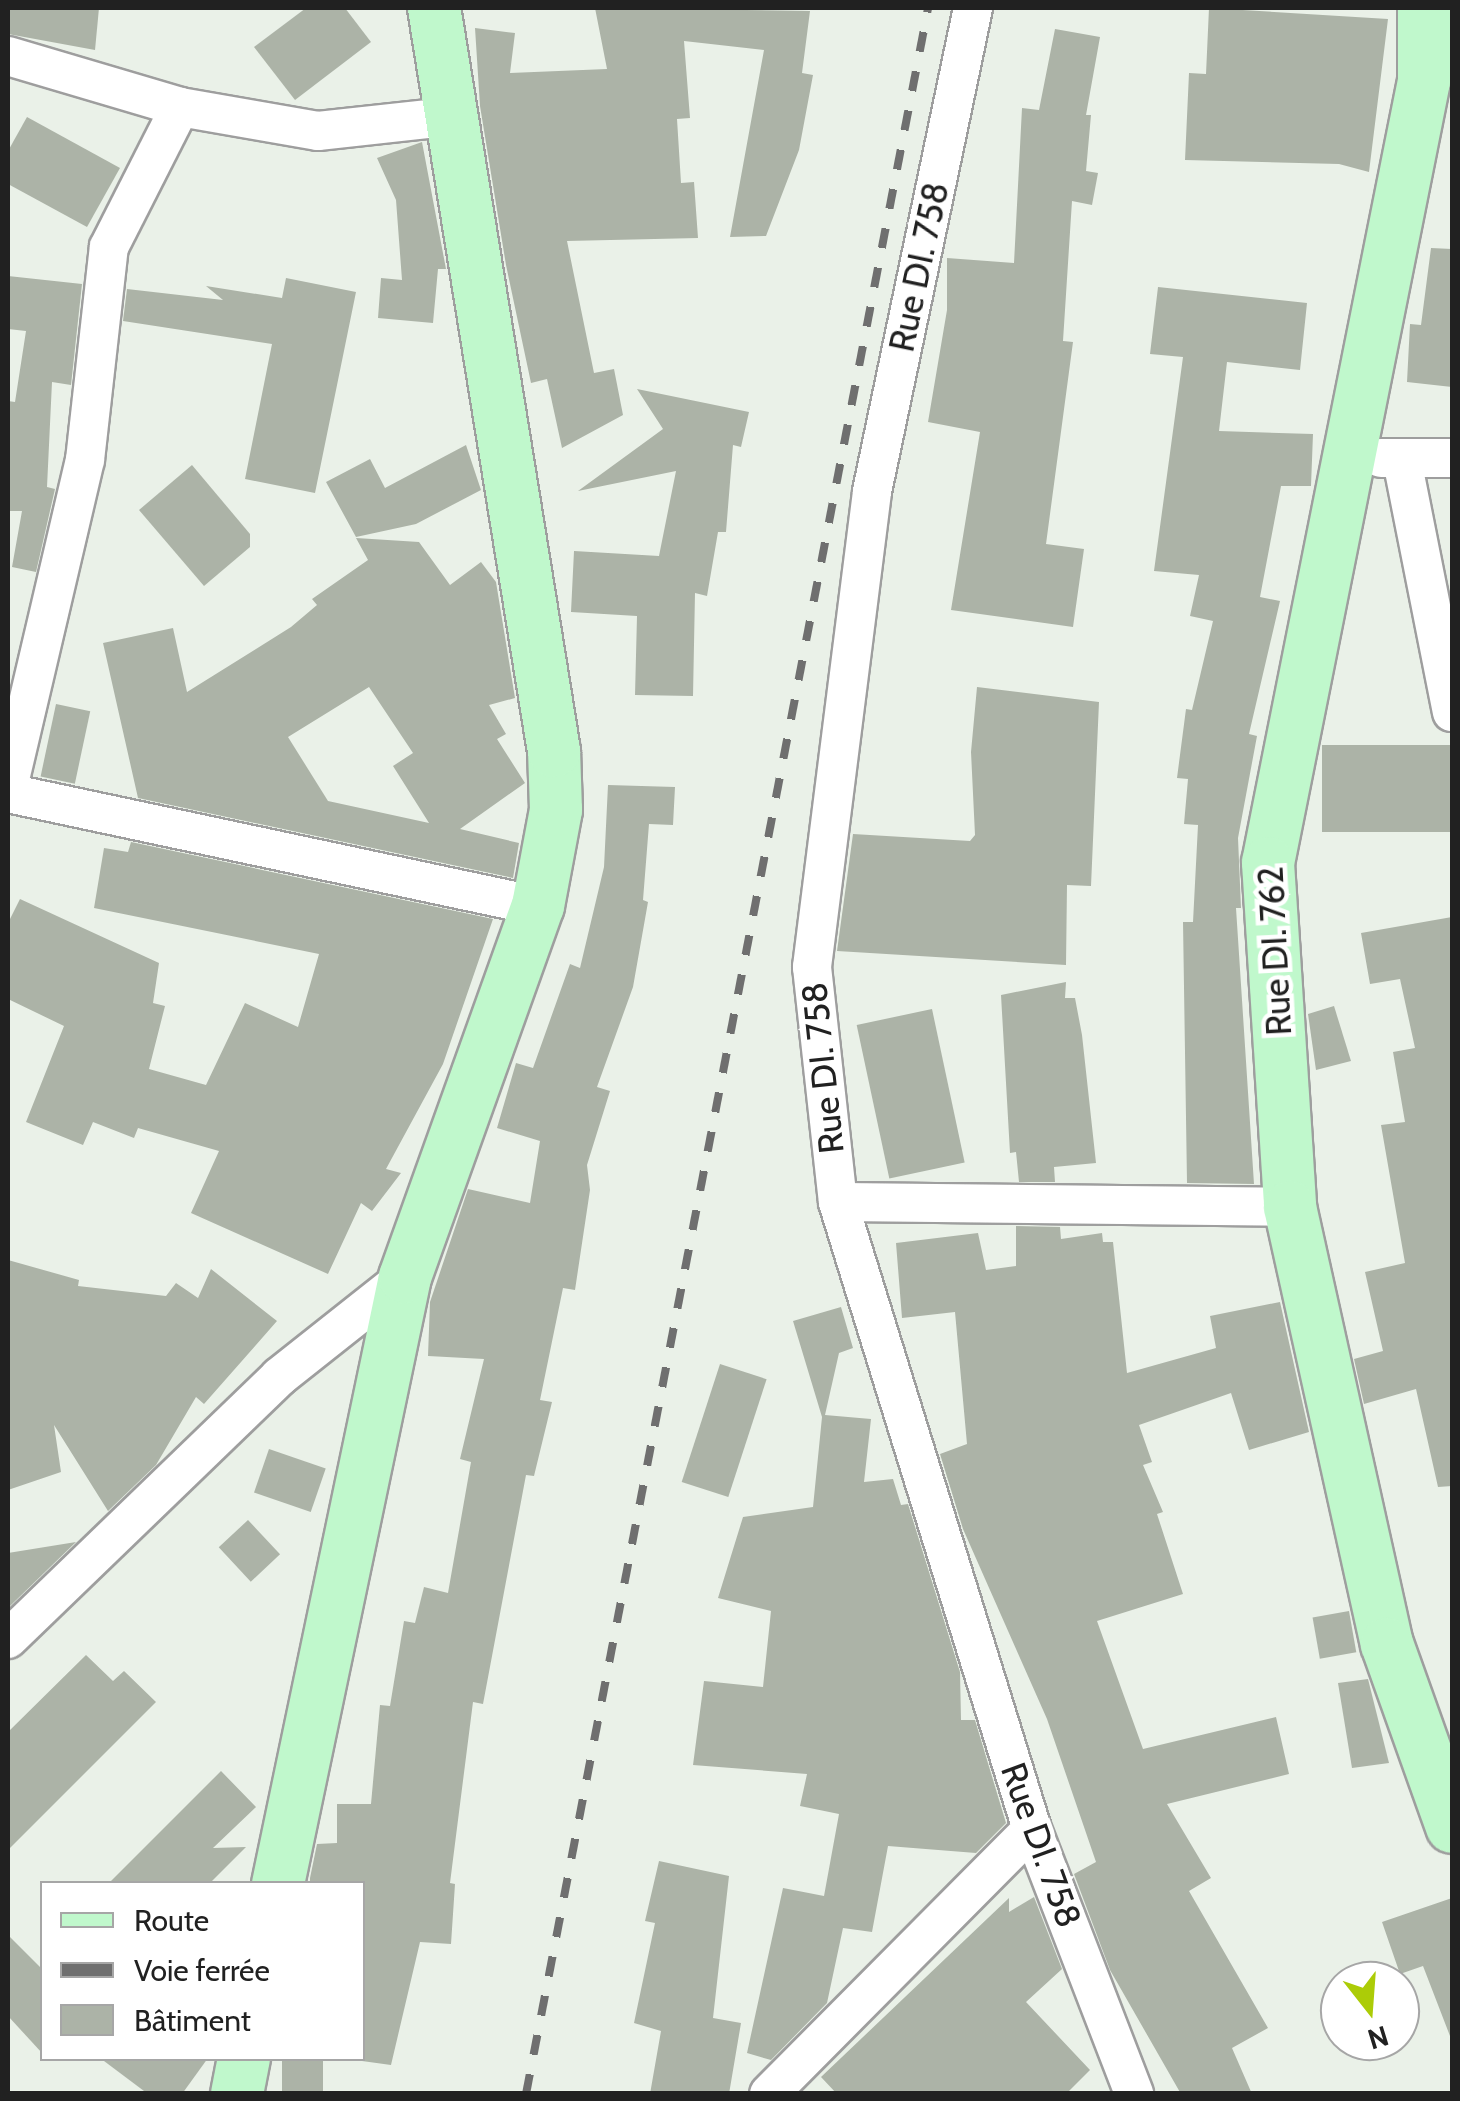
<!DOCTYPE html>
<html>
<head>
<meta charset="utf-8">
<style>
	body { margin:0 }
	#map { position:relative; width:1460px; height:2101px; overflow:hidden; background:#eaf1e8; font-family:Cabin,sans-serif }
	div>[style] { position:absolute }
	.building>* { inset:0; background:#acb3a7; transform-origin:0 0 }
	.roads { filter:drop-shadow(2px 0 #9e9e9e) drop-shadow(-2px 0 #9e9e9e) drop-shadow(0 2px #9e9e9e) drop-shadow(0 -2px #9e9e9e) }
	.street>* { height:38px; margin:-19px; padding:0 19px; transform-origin:19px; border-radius:19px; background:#fff }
	.secondary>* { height:52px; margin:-26px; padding:0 26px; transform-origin:26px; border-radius:26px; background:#c0f8cc }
	.rail>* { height:8px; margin-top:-4px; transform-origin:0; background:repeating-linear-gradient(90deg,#6f6f6f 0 20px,transparent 0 40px) }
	span { translate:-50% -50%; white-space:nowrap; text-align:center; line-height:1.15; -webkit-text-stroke:9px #fff; paint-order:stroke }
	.street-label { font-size:35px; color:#212121 }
	.frame { position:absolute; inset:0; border:10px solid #212121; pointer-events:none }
	.legend { position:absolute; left:40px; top:1881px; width:325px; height:180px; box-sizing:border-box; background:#fff; border:2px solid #a6a6a6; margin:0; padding:12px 18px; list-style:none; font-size:30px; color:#212121 }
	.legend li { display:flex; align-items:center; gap:20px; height:50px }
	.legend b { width:50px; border:2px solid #a6a6a6 }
	.north { position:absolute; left:1320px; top:1961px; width:100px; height:100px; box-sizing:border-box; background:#fff; border:2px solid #a6a6a6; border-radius:50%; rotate:163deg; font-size:28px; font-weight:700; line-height:40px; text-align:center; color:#212121 }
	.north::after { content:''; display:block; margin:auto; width:35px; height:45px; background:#accc07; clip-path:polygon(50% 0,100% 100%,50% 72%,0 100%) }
</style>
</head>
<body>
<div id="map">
	<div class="building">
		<i style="clip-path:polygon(8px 8px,99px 8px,95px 50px,8px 34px)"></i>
		<i style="clip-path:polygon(306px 8px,345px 8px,371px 42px,295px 100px,254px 47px)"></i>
		<i style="clip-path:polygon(595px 8px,810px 11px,802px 73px,813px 75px,799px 150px,766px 236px,730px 237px,764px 50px,684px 41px,690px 118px,677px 119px,681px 183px,694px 182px,698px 238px,567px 241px,594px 373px,614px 369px,623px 415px,562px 448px,547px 379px,531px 383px,506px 265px,480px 106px,475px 28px,515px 33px,510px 73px,607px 69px)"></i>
		<i style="clip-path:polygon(1209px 8px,1388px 19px,1369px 172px,1339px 164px,1185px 160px,1189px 73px,1206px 74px)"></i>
		<i style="clip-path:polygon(1055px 29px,1100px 37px,1086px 115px,1091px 115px,1086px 171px,1098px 173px,1092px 205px,1072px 201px,1063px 341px,1073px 342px,1046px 544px,1084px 549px,1073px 627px,951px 610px,980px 432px,928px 422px,947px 310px,947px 258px,1014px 263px,1022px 108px,1039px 110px)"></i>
		<i style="clip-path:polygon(27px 117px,120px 168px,87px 227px,8px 184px,8px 151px)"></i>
		<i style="clip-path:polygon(422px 142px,446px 269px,438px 269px,433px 323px,378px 318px,381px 278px,402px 280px,396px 200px,377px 158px)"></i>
		<i style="clip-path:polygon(1431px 248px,1452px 249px,1452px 387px,1407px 382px,1410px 324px,1421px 325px)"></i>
		<i style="clip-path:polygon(8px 276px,82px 284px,71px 385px,52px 382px,47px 487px,55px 489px,36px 572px,12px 567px,22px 511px,8px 511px,8px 401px,15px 402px,26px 331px,8px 329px)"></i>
		<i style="clip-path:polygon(286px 278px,356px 292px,315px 493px,245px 479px,272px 344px,123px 321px,127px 289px,223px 300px,206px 286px,282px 298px)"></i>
		<i style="clip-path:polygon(1158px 287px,1307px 303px,1300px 370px,1227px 362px,1219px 431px,1313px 434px,1311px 486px,1281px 486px,1260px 597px,1280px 601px,1249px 734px,1257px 736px,1238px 838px,1241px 908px,1236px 908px,1254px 1184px,1187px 1183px,1183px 922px,1193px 922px,1198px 825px,1184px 824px,1188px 779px,1177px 778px,1186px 709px,1192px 710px,1213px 621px,1190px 616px,1199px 575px,1154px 571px,1183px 357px,1150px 354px)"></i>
		<i style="clip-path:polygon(637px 389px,749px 412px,741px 447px,733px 445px,726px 532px,718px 532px,707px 596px,695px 593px,693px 696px,635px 695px,637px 616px,571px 612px,574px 551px,659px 556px,676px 471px,578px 491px,663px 429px)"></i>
		<i style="clip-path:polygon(466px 445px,481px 490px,416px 524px,356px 537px,326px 482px,370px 459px,385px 488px)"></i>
		<i style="clip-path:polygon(192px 465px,250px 534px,250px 547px,204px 586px,139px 510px)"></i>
		<i style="clip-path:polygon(evenodd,356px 538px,419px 542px,450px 585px,481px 562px,496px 582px,515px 698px,489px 705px,506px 734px,497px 739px,525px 783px,460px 829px,519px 843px,513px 878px,138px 798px,103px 643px,173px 628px,187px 692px,291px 627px,317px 605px,312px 599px,368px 560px,356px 538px,369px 687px,413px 753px,393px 766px,429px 823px,328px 801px,288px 737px,369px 687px)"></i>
		<i style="clip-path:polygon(977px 687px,1099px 702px,1091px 886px,1067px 885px,1066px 965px,837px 951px,853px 834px,970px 841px,975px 835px,971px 752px)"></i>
		<i style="left:56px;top:704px;width:35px;height:74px;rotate:12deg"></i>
		<i style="left:1322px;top:745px;width:130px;height:87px"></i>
		<i style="clip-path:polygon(608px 785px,675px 787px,673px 825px,649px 824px,643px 900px,648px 902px,633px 987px,597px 1087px,610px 1091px,587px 1165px,590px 1190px,575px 1290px,563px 1288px,540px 1400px,552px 1402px,534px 1476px,526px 1475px,483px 1704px,473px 1702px,450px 1883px,455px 1884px,451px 1944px,420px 1942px,391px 2065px,362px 2061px,362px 1884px,310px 1884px,310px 1878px,317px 1844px,337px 1843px,337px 1804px,371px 1804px,380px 1705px,390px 1706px,404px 1621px,415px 1623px,424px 1587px,448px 1593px,471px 1462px,460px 1459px,484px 1359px,428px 1356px,430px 1302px,468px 1189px,530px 1203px,540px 1141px,497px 1128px,516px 1063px,533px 1068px,570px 964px,580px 968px,604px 867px)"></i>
		<i style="clip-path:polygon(131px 842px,493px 919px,443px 1064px,386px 1169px,401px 1173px,372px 1211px,361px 1203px,328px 1274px,191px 1213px,219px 1151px,138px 1128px,134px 1138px,93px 1122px,83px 1145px,26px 1122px,64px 1026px,8px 999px,8px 923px,20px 899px,159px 963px,153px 1003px,165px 1006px,149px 1069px,206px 1085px,245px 1003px,298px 1027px,319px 954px,94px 908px,104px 848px,128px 852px)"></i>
		<i style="clip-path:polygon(1452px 917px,1452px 1486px,1438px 1487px,1416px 1389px,1364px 1404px,1354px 1359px,1383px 1351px,1365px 1272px,1405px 1263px,1381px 1125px,1405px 1122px,1393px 1052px,1415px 1048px,1400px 979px,1370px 984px,1361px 933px)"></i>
		<i style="clip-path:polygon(1066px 982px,1065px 998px,1075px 998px,1082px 1035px,1096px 1163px,1054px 1167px,1055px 1182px,1019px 1182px,1016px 1152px,1010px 1153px,1001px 995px)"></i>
		<i style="clip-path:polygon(1334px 1006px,1351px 1061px,1316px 1070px,1308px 1014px)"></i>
		<i style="left:932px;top:1009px;width:157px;height:77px;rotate:78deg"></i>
		<i style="clip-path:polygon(1016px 1226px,1060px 1227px,1061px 1239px,1102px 1233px,1103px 1242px,1113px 1242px,1127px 1373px,1216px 1348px,1210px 1316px,1280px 1302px,1309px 1432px,1249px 1450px,1231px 1393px,1139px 1425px,1152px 1462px,1143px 1465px,1163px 1512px,1157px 1514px,1183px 1594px,1097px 1621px,1143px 1749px,1276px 1717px,1289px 1774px,1167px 1804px,1211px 1878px,1189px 1891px,1268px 2028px,1232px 2048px,1252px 2094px,1181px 2094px,1110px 1970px,1074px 1874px,1096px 1862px,1047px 1719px,963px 1529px,940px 1454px,967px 1444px,955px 1312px,902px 1318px,896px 1243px,978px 1233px,986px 1270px,1016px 1266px)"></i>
		<i style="clip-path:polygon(8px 1260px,79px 1280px,78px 1286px,166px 1296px,176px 1283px,198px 1298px,211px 1269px,277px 1321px,204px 1404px,196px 1397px,156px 1465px,108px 1511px,54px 1425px,61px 1472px,8px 1490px)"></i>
		<i style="clip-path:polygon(841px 1307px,853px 1348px,839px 1353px,825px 1415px,871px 1419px,864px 1482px,893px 1479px,901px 1505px,908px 1504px,960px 1672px,961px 1720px,975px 1720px,1006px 1823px,976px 1853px,888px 1846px,872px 1932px,843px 1928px,827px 2003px,771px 2060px,747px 2053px,783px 1888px,824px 1896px,839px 1814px,800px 1806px,807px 1774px,693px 1765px,704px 1681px,763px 1687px,771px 1611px,718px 1598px,743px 1517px,813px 1507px,822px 1417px,793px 1321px)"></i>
		<i style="left:720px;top:1364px;width:49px;height:124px;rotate:18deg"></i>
		<i style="left:269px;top:1449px;width:60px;height:46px;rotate:19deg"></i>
		<i style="left:248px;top:1520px;width:47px;height:40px;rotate:47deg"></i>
		<i style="clip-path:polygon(76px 1542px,8px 1608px,8px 1553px)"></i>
		<i style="left:1349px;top:1611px;width:42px;height:37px;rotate:80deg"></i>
		<i style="clip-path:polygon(86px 1655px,113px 1681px,124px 1671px,156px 1702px,8px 1850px,8px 1732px)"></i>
		<i style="clip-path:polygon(1368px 1679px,1389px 1763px,1352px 1768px,1338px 1683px)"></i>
		<i style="clip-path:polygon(221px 1771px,256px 1807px,213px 1848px,246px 1847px,209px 1884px,108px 1884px)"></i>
		<i style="clip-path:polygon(659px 1861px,729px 1876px,713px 2018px,741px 2023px,729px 2094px,650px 2094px,661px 2031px,634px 2023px,655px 1923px,645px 1921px)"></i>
		<i style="clip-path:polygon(1034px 1897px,1062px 1969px,1026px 2002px,1090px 2070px,1066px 2094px,837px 2094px,821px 2077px,1009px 1898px,1009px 1912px)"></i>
		<i style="clip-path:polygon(1452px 1898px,1452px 2035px,1450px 2036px,1423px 1966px,1400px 1974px,1382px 1922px)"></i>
		<i style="clip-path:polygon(8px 1935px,42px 1969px,42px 2053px,8px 2016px)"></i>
		<i style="clip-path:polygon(100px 2058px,208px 2058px,182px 2094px,148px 2094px)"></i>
		<i style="left:282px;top:2058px;width:41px;height:36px"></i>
	</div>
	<div class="roads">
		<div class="street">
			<i style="left:973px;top:8px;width:494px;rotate:101.8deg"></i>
			<i style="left:872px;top:492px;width:479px;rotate:97.2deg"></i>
			<i style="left:812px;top:967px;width:236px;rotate:83.7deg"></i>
			<i style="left:838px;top:1202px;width:656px;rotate:72.81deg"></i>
			<i style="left:1032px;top:1829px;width:284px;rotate:68.9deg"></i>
			<i style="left:8px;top:56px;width:179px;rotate:16.5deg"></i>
			<i style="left:180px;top:107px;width:140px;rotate:9.9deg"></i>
			<i style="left:318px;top:131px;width:130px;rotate:-6.2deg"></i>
			<i style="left:1381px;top:458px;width:71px"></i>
			<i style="left:1402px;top:460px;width:257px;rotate:78.8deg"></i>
			<i style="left:8px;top:788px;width:337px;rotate:-76.8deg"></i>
			<i style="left:85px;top:460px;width:214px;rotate:-83.6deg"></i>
			<i style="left:109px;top:247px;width:157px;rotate:-63.1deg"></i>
			<i style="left:8px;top:793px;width:542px;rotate:12.04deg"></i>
			<i style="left:838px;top:1202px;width:452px;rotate:0.6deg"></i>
			<i style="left:8px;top:1639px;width:377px;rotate:-44deg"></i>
			<i style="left:279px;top:1377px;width:161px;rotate:-38.4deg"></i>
			<i style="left:769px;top:2094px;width:373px;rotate:-45.2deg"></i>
		</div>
		<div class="secondary">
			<i style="left:1424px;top:8px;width:73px;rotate:90deg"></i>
			<i style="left:1424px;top:81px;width:797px;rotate:101.28deg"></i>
			<i style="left:1268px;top:863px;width:345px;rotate:86.3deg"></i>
			<i style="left:1290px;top:1207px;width:448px;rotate:77.5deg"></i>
			<i style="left:1387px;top:1644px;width:194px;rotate:70.4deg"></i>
			<i style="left:278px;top:1884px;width:620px;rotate:-78.18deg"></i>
			<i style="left:405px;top:1277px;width:394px;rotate:-70.3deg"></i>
			<i style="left:538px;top:906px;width:98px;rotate:-79.4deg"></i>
			<i style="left:556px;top:810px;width:59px;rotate:-91.9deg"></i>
			<i style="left:554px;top:751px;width:753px;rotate:-99.17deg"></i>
			<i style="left:237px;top:2094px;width:37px;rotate:-79deg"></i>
		</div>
	</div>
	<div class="rail">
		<i style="left:526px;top:2094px;width:2124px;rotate:-79.09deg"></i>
	</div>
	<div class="street-label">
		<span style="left:919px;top:267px;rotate:-78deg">Rue DI. 758</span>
		<span style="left:1275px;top:951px;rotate:-93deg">Rue DI. 762</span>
		<span style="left:823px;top:1068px;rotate:-96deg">Rue DI. 758</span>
		<span style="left:1041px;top:1845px;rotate:70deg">Rue DI. 758</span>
	</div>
	<div class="frame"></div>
	<ul class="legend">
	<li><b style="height:12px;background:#c0f8cc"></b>Route</li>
	<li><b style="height:12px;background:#6f6f6f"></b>Voie ferrée</li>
	<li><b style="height:28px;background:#acb3a7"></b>Bâtiment</li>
	</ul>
	<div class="north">N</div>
</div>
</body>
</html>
